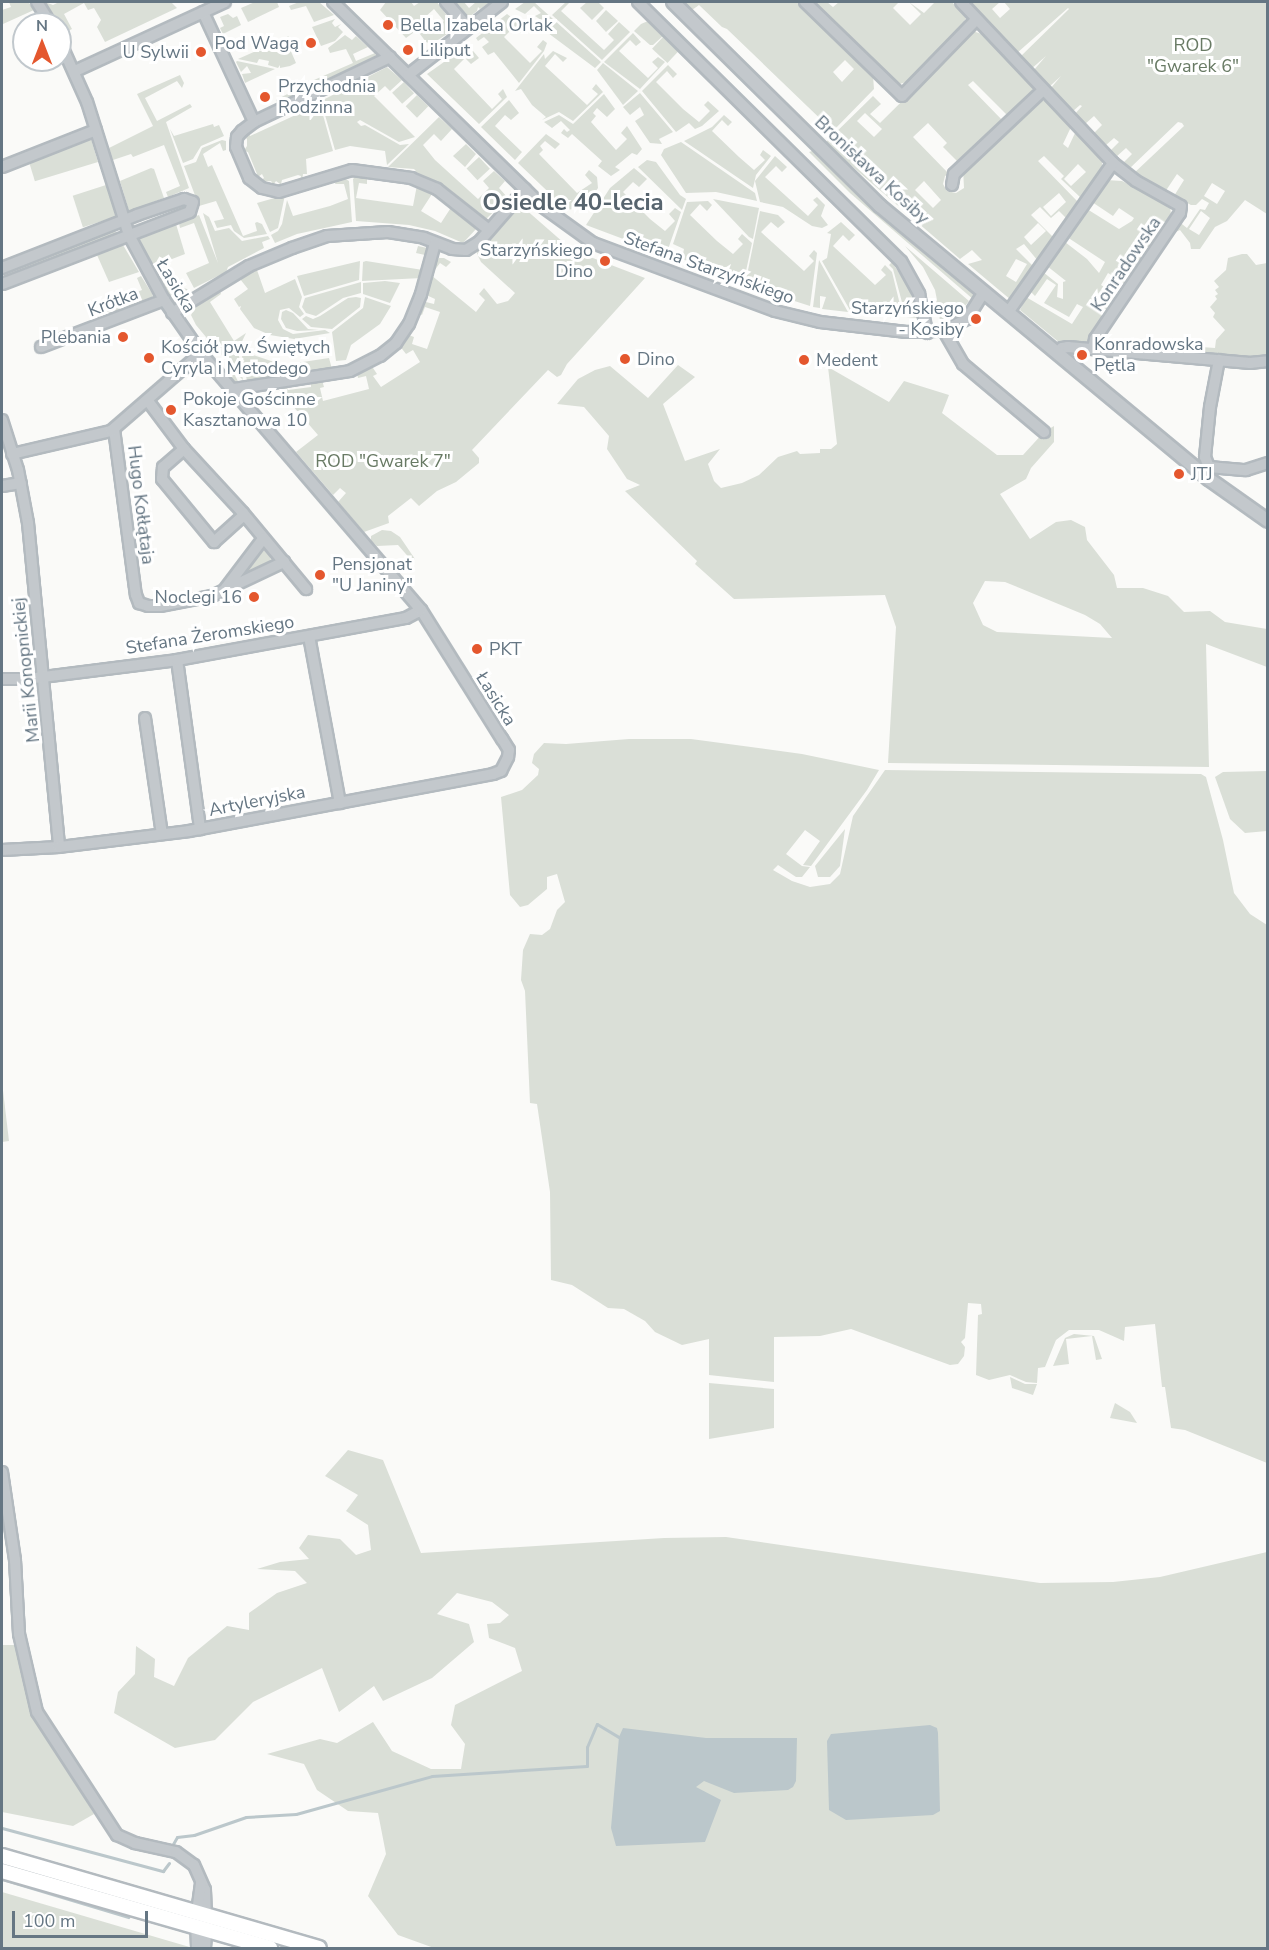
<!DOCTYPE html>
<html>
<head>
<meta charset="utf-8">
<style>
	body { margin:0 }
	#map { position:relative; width:1269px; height:1950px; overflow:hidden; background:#fafaf8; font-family:"Nunito Sans",sans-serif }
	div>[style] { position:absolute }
	.green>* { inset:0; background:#dadfd7; transform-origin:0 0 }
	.water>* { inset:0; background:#bbc7cb }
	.stream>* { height:3px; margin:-1.5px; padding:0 1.5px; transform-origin:1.5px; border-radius:1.5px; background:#bbc7cb }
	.roads { filter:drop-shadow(2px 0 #b3babf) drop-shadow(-2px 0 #b3babf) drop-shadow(0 2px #b3babf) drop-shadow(0 -2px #b3babf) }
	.minor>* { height:10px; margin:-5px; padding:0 5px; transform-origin:5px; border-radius:5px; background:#c3c8cc }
	.tertiary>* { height:12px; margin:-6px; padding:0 6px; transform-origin:6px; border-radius:6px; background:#c3c8cc }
	.secondary>* { height:14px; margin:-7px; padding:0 7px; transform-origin:7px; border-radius:7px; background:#fff }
	.dots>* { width:16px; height:16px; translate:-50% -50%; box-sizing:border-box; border:3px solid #fff; border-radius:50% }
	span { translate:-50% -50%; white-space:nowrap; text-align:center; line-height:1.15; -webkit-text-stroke:6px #fff; paint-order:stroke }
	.poi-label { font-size:18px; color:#657683 }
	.left { translate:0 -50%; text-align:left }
	.right { translate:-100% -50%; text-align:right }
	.park-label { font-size:18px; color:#687a64 }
	.street-label { font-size:18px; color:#657683 }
	.district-label { font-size:24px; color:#57646e; font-weight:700 }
	.frame { position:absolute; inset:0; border:3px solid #657683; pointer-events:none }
	.north { position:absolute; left:12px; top:12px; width:60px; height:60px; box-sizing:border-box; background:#fff; border:2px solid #c1c8cd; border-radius:50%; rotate:0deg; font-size:16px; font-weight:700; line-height:24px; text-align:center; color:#657683 }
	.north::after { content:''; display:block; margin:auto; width:21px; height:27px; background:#e4572e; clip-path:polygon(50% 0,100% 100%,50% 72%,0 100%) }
	.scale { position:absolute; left:12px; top:1911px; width:136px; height:27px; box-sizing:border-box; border:3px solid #657683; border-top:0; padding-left:8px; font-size:18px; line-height:21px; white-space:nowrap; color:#657683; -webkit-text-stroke:4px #fff; paint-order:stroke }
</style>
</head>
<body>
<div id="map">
	<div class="green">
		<i style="clip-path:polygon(9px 2px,29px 3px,34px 10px,3px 24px,2px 10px,11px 7px)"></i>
		<i style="clip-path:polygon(45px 2px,53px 5px,59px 2px,171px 2px,177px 8px,105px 42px,97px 27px,101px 20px,94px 8px,88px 10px,84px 3px,64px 14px,72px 29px,64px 33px)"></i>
		<i style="clip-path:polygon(255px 2px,277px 2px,279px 7px,248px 22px,241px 8px)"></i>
		<i style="clip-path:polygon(299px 2px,319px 2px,334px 15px,314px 22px,306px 6px,291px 10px,289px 6px)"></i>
		<i style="clip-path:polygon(evenodd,386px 2px,411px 2px,414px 6px,420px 2px,437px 2px,456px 28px,432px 44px,426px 42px,417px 30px,406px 38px,380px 10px,386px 2px,434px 9px,444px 21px,431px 31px,422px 20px,434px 9px)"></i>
		<i style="clip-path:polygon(456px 2px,464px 2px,469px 8px,476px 2px,490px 2px,480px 9px,478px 7px,477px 11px,469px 17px)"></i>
		<i style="clip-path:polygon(525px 2px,534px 2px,601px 62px,595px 68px,544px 30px,547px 24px,535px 16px,541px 13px,534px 6px,525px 14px,515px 9px)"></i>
		<i style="clip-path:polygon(566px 2px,570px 2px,561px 11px,604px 50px,614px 40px,608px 34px,619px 22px,630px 32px,602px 60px,552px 15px)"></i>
		<i style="clip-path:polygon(587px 2px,598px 2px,604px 8px,592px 20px,580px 8px)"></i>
		<i style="clip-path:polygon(evenodd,684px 2px,798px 2px,873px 76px,874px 89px,833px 131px,727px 29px,722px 27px,699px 5px,692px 10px,684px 2px,845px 60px,854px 69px,842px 82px,833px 72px,845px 60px)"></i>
		<i style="clip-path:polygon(814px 2px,827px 2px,833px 7px,839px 2px,899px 2px,893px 8px,910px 25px,921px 14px,909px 2px,924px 13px,935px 2px,952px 2px,966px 18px,961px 27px,907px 82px,899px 84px)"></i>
		<i style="clip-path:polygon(evenodd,968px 2px,1000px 2px,992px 9px,1000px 18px,1010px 9px,1004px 2px,1267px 2px,1267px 214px,1245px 200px,1227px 221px,1215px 227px,1200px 249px,1191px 249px,1190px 243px,1180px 230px,1171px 234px,1178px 221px,1187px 228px,1200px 209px,1205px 210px,1209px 203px,1202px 199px,1196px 205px,1191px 205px,1174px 196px,1184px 180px,1177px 174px,1165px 192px,1132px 175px,1184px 126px,1182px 123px,1178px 122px,1129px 169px,1123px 163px,1132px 154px,1126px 148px,1116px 157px,1110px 151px,1119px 142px,1114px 138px,1105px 146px,1093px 134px,1102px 125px,1094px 116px,1084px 125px,1074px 115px,1082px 106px,1080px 105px,1072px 112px,1050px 89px,1061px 76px,1049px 87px,1033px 71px,1046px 56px,1030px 70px,1019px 58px,1069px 9px,1068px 8px,1017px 53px,968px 2px,1212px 183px,1225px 191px,1217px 204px,1204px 196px,1212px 183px,968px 2px,1201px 211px,1210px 218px,1199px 235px,1189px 229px,1201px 211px)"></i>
		<i style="clip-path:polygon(606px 10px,618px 21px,606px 32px,596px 21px)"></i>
		<i style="clip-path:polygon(228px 14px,233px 18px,237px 16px,241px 25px,223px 34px,220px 28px,224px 26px,220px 17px)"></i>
		<i style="clip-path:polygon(507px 14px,526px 28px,521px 33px,514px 27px,504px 37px,530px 63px,542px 51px,537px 47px,543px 40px,547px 43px,544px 51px,519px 83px,494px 52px,488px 55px,482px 47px,489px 42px,484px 37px,478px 41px,476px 38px)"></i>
		<i style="clip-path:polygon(335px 19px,332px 23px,335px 27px,341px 24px,338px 27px,343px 32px,335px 41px,321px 46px,312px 27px)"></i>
		<i style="clip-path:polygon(648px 21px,663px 36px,653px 45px,650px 45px,634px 31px,641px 24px)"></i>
		<i style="clip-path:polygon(evenodd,973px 31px,984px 35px,1033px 87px,1031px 96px,1009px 117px,973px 81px,968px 85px,1004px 122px,959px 163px,943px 147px,947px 143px,928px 123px,913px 137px,949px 174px,945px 176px,943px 184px,947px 191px,956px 193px,964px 188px,963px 168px,1040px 101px,1045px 101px,1071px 127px,1063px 144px,1068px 148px,1076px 131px,1102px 162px,1102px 169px,1081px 198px,1061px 179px,1064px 176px,1044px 156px,1038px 161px,1078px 202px,1067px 219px,1059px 211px,1051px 218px,1040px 207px,1031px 215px,1054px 238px,1038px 261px,1024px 244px,1016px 249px,1034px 267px,1011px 300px,968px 264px,982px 260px,972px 250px,960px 259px,825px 143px,873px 96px,881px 104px,870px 114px,880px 123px,973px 31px,865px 113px,882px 129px,874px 137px,857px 121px,865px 113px,973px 31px,1078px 164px,1086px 172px,1071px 186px,1064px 179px,1078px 164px,973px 31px,924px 181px,941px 200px,933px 208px,915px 190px,924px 181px,973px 31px,1059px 193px,1066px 202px,1051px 216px,1043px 207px,1059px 193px,973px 31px,1038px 223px,1046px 231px,1031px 245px,1024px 237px,1038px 223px,973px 31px,1016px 259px,1027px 264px,1016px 282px,1006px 276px,1016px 259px)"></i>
		<i style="clip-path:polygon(633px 33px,641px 42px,636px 46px,630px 40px,619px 51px,648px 78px,658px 68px,652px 62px,658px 57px,665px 62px,640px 89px,604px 62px)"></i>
		<i style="clip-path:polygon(345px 35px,352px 40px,356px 36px,368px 47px,353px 54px,356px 61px,375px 53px,377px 58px,317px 87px,314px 80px,353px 63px,346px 49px,330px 53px,328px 48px)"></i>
		<i style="clip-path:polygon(289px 36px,286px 40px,296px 63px,290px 66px,280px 68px,280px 65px,278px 68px,268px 65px,269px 61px,259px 59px,257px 63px,238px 59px)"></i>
		<i style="left:663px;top:37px;width:21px;height:16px;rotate:43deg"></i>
		<i style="clip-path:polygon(468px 45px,479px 58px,471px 64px,465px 58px,454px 69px,492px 109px,502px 99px,498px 94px,503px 89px,507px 97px,479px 124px,427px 74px)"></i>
		<i style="clip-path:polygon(553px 51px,567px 58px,563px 62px,555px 54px,545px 66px,587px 105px,598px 94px,592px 89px,596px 84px,603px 92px,573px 121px,559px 112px,542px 120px,546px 117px,532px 105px,521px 89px,515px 91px,544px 54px,545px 59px)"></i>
		<i style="clip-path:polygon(236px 62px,237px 61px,275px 69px,245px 83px,242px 74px,251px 73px,247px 66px,241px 72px)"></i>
		<i style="clip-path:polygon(603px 63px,638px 91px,623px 105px,597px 70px)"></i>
		<i style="clip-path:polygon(668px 65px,677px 74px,673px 78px,667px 71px,656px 82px,683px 109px,699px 122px,710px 111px,704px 105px,708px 101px,719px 111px,702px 126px,695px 129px,689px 123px,676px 132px,642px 91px)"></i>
		<i style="clip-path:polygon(387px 67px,402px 80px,390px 91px,385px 86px,374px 96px,415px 137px,399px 142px,360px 120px,357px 122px,361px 126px,365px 125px,400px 145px,409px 144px,387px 165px,385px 151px,350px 146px,335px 150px,321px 101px)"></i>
		<i style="clip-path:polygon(180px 75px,184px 83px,182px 88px,177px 81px,145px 98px,157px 121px,190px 104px,192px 107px,166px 122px,189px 188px,168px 197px,166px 192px,180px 186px,164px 145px,133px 157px,131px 154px,113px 160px,109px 148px,153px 126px,137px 94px)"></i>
		<i style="left:404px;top:82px;width:15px;height:16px;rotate:48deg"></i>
		<i style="left:307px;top:84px;width:7px;height:35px;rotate:63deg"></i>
		<i style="clip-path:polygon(640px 93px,673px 132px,659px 139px,662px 144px,650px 143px,635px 121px,644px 115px,640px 107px,630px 115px,623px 107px)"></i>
		<i style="clip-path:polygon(604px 94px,615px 109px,607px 117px,597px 108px,593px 113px,596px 116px,591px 122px,616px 150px,627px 139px,621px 133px,627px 126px,642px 149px,637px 155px,632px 153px,615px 167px,620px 170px,611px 176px,598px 166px,602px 161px,572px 134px,568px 138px,561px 133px,564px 129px,567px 132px,570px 130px,561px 121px,552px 128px,544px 122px,559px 115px,573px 124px)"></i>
		<i style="left:417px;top:95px;width:16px;height:16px;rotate:45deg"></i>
		<i style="clip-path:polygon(318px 97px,333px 151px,306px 159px,307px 174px,303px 174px,302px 182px,300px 182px,301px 176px,298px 175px,282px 180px,280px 188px,277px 188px,280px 184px,276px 181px,271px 188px,269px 187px,273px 184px,271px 181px,259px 182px,264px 178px,262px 174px,255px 179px,252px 176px,257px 177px,257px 174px,248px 152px,240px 150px,239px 147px,245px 149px,247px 146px,247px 139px,242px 134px,248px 129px,250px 136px,315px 106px,315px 98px)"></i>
		<i style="clip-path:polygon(509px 100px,519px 113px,511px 120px,505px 115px,495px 126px,522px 152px,515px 160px,481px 127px)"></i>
		<i style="clip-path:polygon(724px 115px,732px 122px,728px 126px,722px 120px,712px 131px,739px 157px,754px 170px,765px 160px,760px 155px,763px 150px,771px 156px,756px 175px,753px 188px,684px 141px,712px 127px)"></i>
		<i style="clip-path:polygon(439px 117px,452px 129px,441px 141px,434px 134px,423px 145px,435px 160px,478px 199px,489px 188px,483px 181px,494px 171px,505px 181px,499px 188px,508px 198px,484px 221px,413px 176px,416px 171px,414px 169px,388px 167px)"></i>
		<i style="clip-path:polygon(213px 124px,214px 127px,219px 125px,224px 136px,201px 146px,193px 159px,183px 163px,170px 129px,174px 136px)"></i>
		<i style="clip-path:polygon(546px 134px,560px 144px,555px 149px,545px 141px,540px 146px,543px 150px,539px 154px,577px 193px,592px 183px,585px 175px,589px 170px,597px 177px,598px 188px,585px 207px,567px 210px,518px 163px)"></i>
		<i style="left:91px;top:139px;width:24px;height:66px;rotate:73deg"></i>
		<i style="clip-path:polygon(222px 140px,226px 141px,226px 150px,223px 151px,220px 143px,203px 154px,208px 167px,212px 165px,243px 236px,257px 231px,255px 223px,257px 222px,262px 224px,267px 234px,244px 238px,234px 231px,231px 225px,217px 228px,214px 221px,224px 219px,216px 201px,199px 206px,184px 166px,196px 162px,202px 148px)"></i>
		<i style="clip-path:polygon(681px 142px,755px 193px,757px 201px,716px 192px,686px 193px,661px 155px,664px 149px)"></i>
		<i style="clip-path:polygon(466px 144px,476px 154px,465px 167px,453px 156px)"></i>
		<i style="clip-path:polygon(815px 150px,975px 291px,974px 300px,850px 193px,809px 152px)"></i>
		<i style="clip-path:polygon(775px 156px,787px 167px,782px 172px,776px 166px,765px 177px,808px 216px,818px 205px,813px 200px,817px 197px,825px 205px,821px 216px,828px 225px,822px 228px,812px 226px,783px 207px,760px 202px,755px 181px)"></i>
		<i style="left:479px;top:157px;width:16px;height:17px;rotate:47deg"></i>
		<i style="clip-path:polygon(647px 160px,656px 162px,680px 195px,686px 199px,682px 210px,638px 167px)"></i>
		<i style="clip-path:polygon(151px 168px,154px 169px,164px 198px,129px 211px,120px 181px)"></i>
		<i style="clip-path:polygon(634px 168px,647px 179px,639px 187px,633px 182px,623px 192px,650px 219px,665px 231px,675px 221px,669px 214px,675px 208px,681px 212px,666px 255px,586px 225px,610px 188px)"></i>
		<i style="clip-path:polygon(356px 176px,367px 179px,367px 184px,359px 183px,356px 198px,413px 206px,417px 185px,432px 194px,421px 211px,441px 223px,452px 206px,477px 228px,463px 243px,435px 231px,409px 225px,356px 221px,353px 179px)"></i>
		<i style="clip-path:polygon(344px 178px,349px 181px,352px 222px,297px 234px,275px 243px,271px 235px,278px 231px,282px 224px,287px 200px,293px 216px,330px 206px,348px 199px,344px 184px,335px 184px,337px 179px)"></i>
		<i style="clip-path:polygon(1106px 180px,1122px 181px,1170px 205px,1171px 215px,1127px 285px,1108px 273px,1101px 285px,1119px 296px,1090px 341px,1060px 343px,1020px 310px,1026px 297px,1072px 324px,1083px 307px,1077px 304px,1069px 317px,1044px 303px,1056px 285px,1047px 279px,1035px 296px,1030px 291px,1043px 272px,1058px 284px,1057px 297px,1063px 299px,1063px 282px,1066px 281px,1047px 266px,1065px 242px,1087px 259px,1099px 273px,1105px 262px,1067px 237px,1087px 209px,1119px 229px,1132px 221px,1134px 218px,1119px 208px,1113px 216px,1092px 202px)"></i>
		<i style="left:106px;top:185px;width:33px;height:35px;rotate:72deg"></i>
		<i style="clip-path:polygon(285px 195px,278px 228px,270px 232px,257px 203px)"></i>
		<i style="clip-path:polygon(713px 199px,759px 208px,753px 239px,749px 237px)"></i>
		<i style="clip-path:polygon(708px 201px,712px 205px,707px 211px,700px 204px,690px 215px,717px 241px,733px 254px,743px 244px,738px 239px,742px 234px,752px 243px,743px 285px,688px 264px,688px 261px,682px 259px,684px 249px,673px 244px,687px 202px)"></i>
		<i style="clip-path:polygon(517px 207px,524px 208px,572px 250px,645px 278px,567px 364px,561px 375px,557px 377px,548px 370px,472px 450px,479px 458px,479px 463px,456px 482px,437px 491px,419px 506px,411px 498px,388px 516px,389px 523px,364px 532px,338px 502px,346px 493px,340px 488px,333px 495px,296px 452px,318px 435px,279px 390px,286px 385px,288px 390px,311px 387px,311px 380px,322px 380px,324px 387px,320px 388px,323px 401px,369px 389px,366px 376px,358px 378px,357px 373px,371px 365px,377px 374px,373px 376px,381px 387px,420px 362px,413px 350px,406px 354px,399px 345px,406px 334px,414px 337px,412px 344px,427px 349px,440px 312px,425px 307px,422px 315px,417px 313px,422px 301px,434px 304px,435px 299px,424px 294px,429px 274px,439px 258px,444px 258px,451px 262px,446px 267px,440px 263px,431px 275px,476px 312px,485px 300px,479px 294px,484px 288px,497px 304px,508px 301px,515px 293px,481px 262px,477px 254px,478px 248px)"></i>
		<i style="clip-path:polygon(760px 211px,778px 215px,785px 222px,778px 228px,771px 222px,761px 232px,804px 271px,814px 261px,809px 256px,814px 250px,817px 253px,810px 306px,745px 285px)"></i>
		<i style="clip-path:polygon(203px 213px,209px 217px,215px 231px,229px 228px,242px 241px,268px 236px,270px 239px,262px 242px,264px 248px,228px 267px,225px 275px,224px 273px,194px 288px,186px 273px,209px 263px,194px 223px,180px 228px,179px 223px,199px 215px,218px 263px)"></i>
		<i style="clip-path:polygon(841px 222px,855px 235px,849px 241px,843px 235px,833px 246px,875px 285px,886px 275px,881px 270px,885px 265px,892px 272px,903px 317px,851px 312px,822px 261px,827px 258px,831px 234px,827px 233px)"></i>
		<i style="clip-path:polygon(176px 224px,185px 254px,154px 266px,138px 239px)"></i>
		<i style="left:114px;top:228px;width:8px;height:120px;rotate:67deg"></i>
		<i style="clip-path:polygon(123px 245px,139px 272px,109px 282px,97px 255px)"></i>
		<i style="clip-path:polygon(418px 246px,427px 248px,429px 252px,422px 278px,362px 281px,363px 262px,366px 261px,423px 270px,425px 255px,416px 253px)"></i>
		<i style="clip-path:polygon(905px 246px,969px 301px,956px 317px,940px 323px,939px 310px,929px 312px,934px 308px,937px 300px,935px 290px,923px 267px)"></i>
		<i style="clip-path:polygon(1242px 254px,1247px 254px,1256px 265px,1267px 263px,1267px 359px,1099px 346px,1099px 338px,1106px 336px,1106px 340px,1215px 348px,1216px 340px,1225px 330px,1213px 317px,1215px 313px,1210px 307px,1217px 299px,1215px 296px,1218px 294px,1215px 290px,1219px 287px,1214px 281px,1226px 270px,1228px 258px)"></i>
		<i style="clip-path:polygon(819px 260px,848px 312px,822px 309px,826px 297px,820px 296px,820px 308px,813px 307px)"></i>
		<i style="clip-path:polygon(360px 261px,359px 280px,304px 296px,297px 276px)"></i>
		<i style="clip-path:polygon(892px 262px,910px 290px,918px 318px,906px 317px,893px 269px,889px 265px)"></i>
		<i style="clip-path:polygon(158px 268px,164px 283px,187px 289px,190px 294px,177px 298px,169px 294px,155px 270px)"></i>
		<i style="clip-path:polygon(257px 270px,265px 293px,295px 279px,302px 297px,299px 307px,304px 314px,300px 317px,289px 308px,280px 310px,278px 320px,283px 329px,293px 334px,325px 330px,330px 333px,294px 339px,270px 335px,254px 328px,240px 309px,241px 306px,239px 307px,234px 299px,248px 289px,240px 279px)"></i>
		<i style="clip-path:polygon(141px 276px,153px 295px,151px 300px,102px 317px,98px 307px,142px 290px,137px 278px)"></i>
		<i style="clip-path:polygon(385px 281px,400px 283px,390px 303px,363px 294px,363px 283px)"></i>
		<i style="clip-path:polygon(361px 282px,361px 293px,343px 298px,316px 316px,306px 313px,302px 307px,305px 298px)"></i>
		<i style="clip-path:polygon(220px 291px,221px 294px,210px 302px,234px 341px,246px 333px,238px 350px,243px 380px,231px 368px,239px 383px,230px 381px,222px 374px,231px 366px,213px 345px,215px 343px,211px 343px,196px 325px,191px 315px,197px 305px)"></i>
		<i style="clip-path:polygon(356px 297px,361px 298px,360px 307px,332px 329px,311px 327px,302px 319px,306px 316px,313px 319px,320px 316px,348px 298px)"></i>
		<i style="clip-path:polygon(365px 297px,391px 306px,380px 324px,351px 345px,346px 360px,336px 361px,332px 332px,363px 308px)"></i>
		<i style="clip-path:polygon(286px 310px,293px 313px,308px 329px,319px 330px,297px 331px,286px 328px,281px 319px,282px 312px)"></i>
		<i style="clip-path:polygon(241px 351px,283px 365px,329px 358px,332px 369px,247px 381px)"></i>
		<i style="clip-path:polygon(evenodd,678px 365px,695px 377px,663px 404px,685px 461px,720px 449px,708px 464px,714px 481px,721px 488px,742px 483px,759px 475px,778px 457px,797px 451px,800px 454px,820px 453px,820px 449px,831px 449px,837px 444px,828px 367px,889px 402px,904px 381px,949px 395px,942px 413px,997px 455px,1023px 455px,1044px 432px,1054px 426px,1054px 442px,1031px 468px,1026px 479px,1000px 494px,1030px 539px,1056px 522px,1071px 520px,1085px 527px,1087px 540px,1114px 575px,1117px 588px,1143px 588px,1168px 596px,1184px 612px,1210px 611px,1225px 622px,1267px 629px,1267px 667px,1206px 644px,1209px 767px,888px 763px,896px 627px,885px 595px,734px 599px,695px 564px,697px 561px,625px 491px,640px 485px,627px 479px,607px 449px,609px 436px,584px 407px,557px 404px,578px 379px,595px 370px,610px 366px,648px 398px,678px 365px,985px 581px,1005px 582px,1085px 615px,1100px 624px,1112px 638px,997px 632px,983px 625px,973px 603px,985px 581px)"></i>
		<i style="clip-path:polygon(382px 530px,391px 531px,400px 537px,415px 559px,412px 561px,398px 545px,377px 546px,371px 541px,371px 536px)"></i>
		<i style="clip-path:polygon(262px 549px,270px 553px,271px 562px,239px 580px,252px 559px)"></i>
		<i style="clip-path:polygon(629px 739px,691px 739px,802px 754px,879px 770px,867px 790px,811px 866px,803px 865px,820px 841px,805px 830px,786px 854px,802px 866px,810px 867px,802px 877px,796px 877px,778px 865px,773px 870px,792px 881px,810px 887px,830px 884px,840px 874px,853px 816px,885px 770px,1201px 774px,1206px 777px,1223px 840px,1234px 893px,1250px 914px,1267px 925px,1267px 1463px,1185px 1430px,1171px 1428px,1165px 1387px,1162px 1387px,1155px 1324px,1125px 1327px,1124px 1341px,1099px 1330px,1069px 1330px,1056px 1340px,1045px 1367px,1038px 1368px,1037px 1383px,1026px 1382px,1010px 1375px,989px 1380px,976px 1375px,978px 1315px,982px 1314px,981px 1304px,968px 1303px,965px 1338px,961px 1342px,965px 1347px,964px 1356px,958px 1364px,950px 1365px,851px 1329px,820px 1336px,774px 1337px,774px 1382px,709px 1375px,709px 1339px,682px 1345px,655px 1332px,645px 1321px,624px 1309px,608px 1308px,572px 1285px,551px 1280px,550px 1192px,537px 1104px,530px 1103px,525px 991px,521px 980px,523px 950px,530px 934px,542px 935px,550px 929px,557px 910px,565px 902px,557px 874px,547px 877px,547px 889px,528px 905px,520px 907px,510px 895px,501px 797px,522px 790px,538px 775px,539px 769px,532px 763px,534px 754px,544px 743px,566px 744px)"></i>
		<i style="clip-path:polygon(1267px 771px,1267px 831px,1245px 833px,1230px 819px,1215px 777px,1223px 772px)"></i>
		<i style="clip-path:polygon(845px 829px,840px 866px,830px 877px,818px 877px,815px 866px)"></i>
		<i style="clip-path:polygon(2px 1082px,9px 1141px,2px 1142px)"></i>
		<i style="clip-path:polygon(1074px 1334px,1094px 1336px,1102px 1359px,1096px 1360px,1092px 1336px,1066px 1339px,1069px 1364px,1053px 1366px,1065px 1338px)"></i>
		<i style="clip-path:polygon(1010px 1377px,1025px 1384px,1037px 1384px,1033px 1395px,1012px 1388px)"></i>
		<i style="clip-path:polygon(709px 1383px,774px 1389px,774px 1428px,709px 1439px)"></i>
		<i style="clip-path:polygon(1115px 1403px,1130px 1412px,1137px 1423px,1110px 1418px)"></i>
		<i style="clip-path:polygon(348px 1450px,383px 1460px,421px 1553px,664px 1538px,726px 1537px,1040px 1583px,1113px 1582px,1160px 1577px,1267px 1552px,1267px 1948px,434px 1948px,398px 1935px,368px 1896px,386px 1854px,378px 1813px,348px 1811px,317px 1790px,304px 1764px,267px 1754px,320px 1739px,337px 1743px,373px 1722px,392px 1751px,431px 1769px,461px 1769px,465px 1744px,451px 1725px,455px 1705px,522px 1671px,515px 1648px,489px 1638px,487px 1624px,500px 1623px,509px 1615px,492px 1602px,457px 1593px,437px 1614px,469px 1624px,474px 1642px,432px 1678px,383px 1701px,374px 1686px,339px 1712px,322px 1668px,253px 1702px,215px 1740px,175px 1748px,114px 1713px,118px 1692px,135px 1674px,136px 1646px,155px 1659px,154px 1677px,174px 1686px,188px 1658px,227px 1626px,249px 1630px,249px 1613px,277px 1593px,307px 1583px,295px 1571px,257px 1569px,280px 1562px,309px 1559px,299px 1548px,308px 1535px,340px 1539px,356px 1555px,371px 1550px,368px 1525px,346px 1511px,358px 1495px,325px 1476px)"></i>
		<i style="clip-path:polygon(2px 1645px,15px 1645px,32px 1715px,62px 1759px,94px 1814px,73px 1826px,2px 1812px)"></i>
		<i style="clip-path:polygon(2px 1892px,193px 1948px,2px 1948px)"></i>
	</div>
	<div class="water">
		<i style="clip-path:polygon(930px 1725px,937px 1728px,938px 1733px,940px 1811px,933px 1815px,846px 1820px,829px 1810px,827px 1741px,831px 1734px)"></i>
		<i style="clip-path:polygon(623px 1728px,706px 1738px,797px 1738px,796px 1781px,793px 1787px,788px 1790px,734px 1793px,704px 1781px,696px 1787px,721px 1800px,705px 1842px,616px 1846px,611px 1828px,619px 1737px)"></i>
	</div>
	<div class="stream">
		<i style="left:2px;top:1828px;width:167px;rotate:15deg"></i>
		<i style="left:163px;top:1871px;width:10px;rotate:-53deg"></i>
		<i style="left:173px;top:1844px;width:8px;rotate:-60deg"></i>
		<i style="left:177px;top:1837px;width:17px;rotate:-7deg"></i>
		<i style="left:194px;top:1835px;width:55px;rotate:-19.1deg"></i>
		<i style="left:246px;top:1817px;width:50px;rotate:-3.4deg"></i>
		<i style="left:296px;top:1814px;width:141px;rotate:-15.6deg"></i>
		<i style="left:432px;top:1776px;width:155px;rotate:-3.7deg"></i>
		<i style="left:587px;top:1766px;width:19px;rotate:-90deg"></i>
		<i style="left:587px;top:1747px;width:25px;rotate:-67deg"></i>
		<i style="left:597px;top:1724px;width:26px;rotate:31deg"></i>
		<i style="left:2px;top:1879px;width:132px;rotate:16.8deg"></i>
	</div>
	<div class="roads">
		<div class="minor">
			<i style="left:37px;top:2px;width:26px;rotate:58deg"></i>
			<i style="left:333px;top:2px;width:293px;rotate:44.3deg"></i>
			<i style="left:543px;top:207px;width:62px;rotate:35.8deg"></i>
			<i style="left:593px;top:243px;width:194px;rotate:20.5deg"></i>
			<i style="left:775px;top:311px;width:46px;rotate:13.7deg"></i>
			<i style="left:820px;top:322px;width:87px;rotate:6.6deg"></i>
			<i style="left:906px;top:332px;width:38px;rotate:-2deg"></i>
			<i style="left:944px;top:331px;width:26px;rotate:-28deg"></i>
			<i style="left:967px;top:319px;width:32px;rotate:-58deg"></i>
			<i style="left:446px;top:2px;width:33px;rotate:49deg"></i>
			<i style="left:638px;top:2px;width:369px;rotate:44.6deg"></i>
			<i style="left:901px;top:261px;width:38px;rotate:61deg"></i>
			<i style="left:919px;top:294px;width:40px;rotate:78deg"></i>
			<i style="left:805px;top:2px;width:135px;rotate:44.1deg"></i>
			<i style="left:902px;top:96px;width:107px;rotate:-45.8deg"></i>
			<i style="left:961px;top:2px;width:221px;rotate:46.6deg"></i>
			<i style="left:1113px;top:163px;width:29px;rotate:38deg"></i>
			<i style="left:1136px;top:181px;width:51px;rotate:29.1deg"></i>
			<i style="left:1181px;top:206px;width:7px;rotate:98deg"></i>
			<i style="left:1180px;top:213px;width:152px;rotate:124deg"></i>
			<i style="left:1095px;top:339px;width:10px;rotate:101deg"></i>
			<i style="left:203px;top:12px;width:121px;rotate:65.1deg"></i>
			<i style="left:390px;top:57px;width:151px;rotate:154.5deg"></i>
			<i style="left:254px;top:122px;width:15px;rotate:143deg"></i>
			<i style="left:242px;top:131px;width:8px;rotate:130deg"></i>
			<i style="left:237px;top:137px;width:10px;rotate:96deg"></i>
			<i style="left:236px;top:147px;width:34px;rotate:67deg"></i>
			<i style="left:249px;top:178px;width:16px;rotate:38deg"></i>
			<i style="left:262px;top:188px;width:17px;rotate:13deg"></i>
			<i style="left:279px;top:192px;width:76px;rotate:-16.8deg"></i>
			<i style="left:352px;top:170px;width:60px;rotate:7.7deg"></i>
			<i style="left:411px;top:178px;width:28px;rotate:23deg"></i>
			<i style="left:437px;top:189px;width:66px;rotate:38.3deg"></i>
			<i style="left:75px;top:71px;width:165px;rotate:-24.7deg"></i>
			<i style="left:408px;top:75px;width:119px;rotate:-37.8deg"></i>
			<i style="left:2px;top:167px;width:101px;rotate:-21.5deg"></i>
			<i style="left:952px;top:185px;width:11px;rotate:-80deg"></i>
			<i style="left:954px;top:174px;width:122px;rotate:-43.3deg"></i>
			<i style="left:2px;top:268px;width:145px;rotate:-21.4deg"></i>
			<i style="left:137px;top:215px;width:50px;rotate:-18.8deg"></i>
			<i style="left:184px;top:199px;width:9px;rotate:18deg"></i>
			<i style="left:193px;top:202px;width:10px;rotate:107deg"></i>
			<i style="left:190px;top:212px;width:201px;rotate:159deg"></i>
			<i style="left:1009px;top:311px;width:181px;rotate:-54.9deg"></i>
			<i style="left:172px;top:313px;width:90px;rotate:-31.4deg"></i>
			<i style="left:249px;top:266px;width:47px;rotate:-22.7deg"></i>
			<i style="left:292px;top:248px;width:37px;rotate:-19deg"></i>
			<i style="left:327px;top:236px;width:61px;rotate:-3.8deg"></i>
			<i style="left:388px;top:232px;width:36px;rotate:9deg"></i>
			<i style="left:424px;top:238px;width:30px;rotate:21deg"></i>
			<i style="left:452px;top:249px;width:14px;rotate:4deg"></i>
			<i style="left:466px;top:250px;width:15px;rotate:-32deg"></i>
			<i style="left:479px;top:242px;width:70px;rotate:-49deg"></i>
			<i style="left:944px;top:331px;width:38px;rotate:60deg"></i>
			<i style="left:963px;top:364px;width:106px;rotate:40deg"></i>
			<i style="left:41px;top:347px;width:132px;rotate:-20.9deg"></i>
			<i style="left:1057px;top:353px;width:7px;rotate:-45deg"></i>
			<i style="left:1062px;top:348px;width:6px;rotate:-9deg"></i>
			<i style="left:1068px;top:347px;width:183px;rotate:5deg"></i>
			<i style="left:1250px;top:363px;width:18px;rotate:-6deg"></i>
			<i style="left:234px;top:389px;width:117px;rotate:-8.8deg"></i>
			<i style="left:350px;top:371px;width:34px;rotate:-27deg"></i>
			<i style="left:380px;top:356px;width:21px;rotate:-39deg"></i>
			<i style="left:396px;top:343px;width:23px;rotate:-56deg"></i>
			<i style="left:409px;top:324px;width:32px;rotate:-68deg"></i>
			<i style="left:421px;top:294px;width:53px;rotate:-74.6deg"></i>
			<i style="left:148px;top:401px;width:60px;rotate:53.1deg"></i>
			<i style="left:184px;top:449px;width:87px;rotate:47.3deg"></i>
			<i style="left:243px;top:513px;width:99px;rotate:50.3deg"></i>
			<i style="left:2px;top:420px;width:52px;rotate:72.3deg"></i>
			<i style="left:18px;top:470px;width:54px;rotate:79.3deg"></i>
			<i style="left:28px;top:523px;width:325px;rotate:84.5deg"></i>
			<i style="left:114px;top:429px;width:167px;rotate:82.5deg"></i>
			<i style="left:136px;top:595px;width:9px;rotate:69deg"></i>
			<i style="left:139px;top:603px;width:9px;rotate:18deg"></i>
			<i style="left:148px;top:606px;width:12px"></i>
			<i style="left:160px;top:606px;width:53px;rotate:-10.9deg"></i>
			<i style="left:212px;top:596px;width:80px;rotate:-25.3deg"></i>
			<i style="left:184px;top:449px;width:28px;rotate:139deg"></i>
			<i style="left:163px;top:467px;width:12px;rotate:95deg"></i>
			<i style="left:162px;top:479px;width:82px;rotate:50.5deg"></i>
			<i style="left:214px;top:542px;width:40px;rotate:-42deg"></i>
			<i style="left:12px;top:454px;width:102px;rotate:-13.1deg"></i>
			<i style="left:111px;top:431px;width:119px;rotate:-40.9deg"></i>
			<i style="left:1209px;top:467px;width:11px;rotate:-112deg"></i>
			<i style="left:1205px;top:457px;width:50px;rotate:-84.3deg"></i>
			<i style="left:1210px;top:407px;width:48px;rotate:-79.2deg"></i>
			<i style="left:1209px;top:467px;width:37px;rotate:5deg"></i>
			<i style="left:1246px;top:470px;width:23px;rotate:-18deg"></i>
			<i style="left:2px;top:486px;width:19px;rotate:-9deg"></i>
			<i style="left:225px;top:589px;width:63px;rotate:-52.8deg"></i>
			<i style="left:309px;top:636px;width:170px;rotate:79.5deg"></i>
			<i style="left:177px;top:660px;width:171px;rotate:82.2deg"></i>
			<i style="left:2px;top:679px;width:25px"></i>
			<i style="left:27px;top:679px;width:151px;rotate:-7.2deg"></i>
			<i style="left:177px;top:660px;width:233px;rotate:-10.4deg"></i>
			<i style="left:406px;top:618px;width:17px;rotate:-28deg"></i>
			<i style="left:145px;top:718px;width:117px;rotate:81.7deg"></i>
			<i style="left:2px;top:850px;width:57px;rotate:-3deg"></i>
			<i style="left:59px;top:847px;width:131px;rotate:-7deg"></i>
			<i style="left:189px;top:831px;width:309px;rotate:-10.6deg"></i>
			<i style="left:493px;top:774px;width:9px;rotate:-21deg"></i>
			<i style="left:501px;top:771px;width:16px;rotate:-63deg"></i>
			<i style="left:508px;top:757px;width:7px;rotate:-82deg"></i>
			<i style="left:509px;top:750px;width:13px;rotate:-122deg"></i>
			<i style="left:502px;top:739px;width:152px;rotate:-122.1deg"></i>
			<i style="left:421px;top:610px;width:338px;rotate:-130.6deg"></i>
			<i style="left:201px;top:353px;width:65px;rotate:-124.9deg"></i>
			<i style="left:164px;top:300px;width:74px;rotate:-118.3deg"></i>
			<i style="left:129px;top:235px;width:139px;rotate:-107.5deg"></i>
			<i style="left:87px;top:102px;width:66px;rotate:-114.2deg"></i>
			<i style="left:2px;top:1472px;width:89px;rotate:81.6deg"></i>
			<i style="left:15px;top:1560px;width:74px;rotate:86.9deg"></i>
			<i style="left:19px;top:1634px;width:80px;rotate:77deg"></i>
			<i style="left:37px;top:1712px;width:147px;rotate:57deg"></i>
			<i style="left:117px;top:1835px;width:20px;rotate:24deg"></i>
			<i style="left:135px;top:1843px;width:42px;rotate:12.4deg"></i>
			<i style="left:176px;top:1852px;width:22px;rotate:36deg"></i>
			<i style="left:194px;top:1865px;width:27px;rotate:66deg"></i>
			<i style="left:205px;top:1890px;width:25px;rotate:88deg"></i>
			<i style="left:197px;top:1912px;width:29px;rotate:-82deg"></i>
		</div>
		<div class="tertiary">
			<i style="left:673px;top:2px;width:291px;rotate:44.6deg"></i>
			<i style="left:880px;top:206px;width:428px;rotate:39.7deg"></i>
			<i style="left:1209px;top:479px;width:72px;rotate:35.4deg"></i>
			<i style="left:197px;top:1919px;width:29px;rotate:88deg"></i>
			<i style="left:204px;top:1948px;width:28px;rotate:-86deg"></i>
		</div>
		<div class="secondary">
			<i style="left:2px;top:1856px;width:330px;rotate:16.2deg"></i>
			<i style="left:2px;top:1871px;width:279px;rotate:16deg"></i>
		</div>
	</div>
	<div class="dots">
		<i style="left:388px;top:25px;background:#e4572e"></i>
		<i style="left:311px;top:43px;background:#e4572e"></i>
		<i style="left:408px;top:50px;background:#e4572e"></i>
		<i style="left:201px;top:52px;background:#e4572e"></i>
		<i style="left:265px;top:97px;background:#e4572e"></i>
		<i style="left:605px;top:261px;background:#e4572e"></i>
		<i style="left:976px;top:319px;background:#e4572e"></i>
		<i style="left:123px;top:337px;background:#e4572e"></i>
		<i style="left:1082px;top:355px;background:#e4572e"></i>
		<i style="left:149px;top:358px;background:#e4572e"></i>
		<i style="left:625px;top:359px;background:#e4572e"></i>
		<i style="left:804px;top:360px;background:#e4572e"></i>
		<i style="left:171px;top:410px;background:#e4572e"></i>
		<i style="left:1179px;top:474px;background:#e4572e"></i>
		<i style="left:320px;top:575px;background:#e4572e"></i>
		<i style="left:254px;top:597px;background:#e4572e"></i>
		<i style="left:477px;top:649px;background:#e4572e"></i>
	</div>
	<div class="poi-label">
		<span class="left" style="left:400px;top:25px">Bella Izabela Orlak</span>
		<span class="right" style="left:299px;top:43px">Pod Wagą</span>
		<span class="left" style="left:420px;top:50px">Liliput</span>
		<span class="right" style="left:189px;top:52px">U Sylwii</span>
		<span class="left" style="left:278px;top:97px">Przychodnia<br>Rodzinna</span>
		<span class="right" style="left:593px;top:261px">Starzyńskiego<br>Dino</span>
		<span class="right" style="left:964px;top:319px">Starzyńskiego<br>- Kosiby</span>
		<span class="right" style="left:111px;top:337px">Plebania</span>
		<span class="left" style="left:1094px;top:355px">Konradowska<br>Pętla</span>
		<span class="left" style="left:161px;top:358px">Kościół pw. Świętych<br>Cyryla i Metodego</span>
		<span class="left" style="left:637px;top:359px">Dino</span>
		<span class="left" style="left:816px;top:360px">Medent</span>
		<span class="left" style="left:183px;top:410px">Pokoje Gościnne<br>Kasztanowa 10</span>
		<span class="left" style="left:1191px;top:474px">JTJ</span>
		<span class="left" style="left:332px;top:575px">Pensjonat<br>"U Janiny"</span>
		<span class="right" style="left:242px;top:597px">Noclegi 16</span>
		<span class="left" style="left:489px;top:649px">PKT</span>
	</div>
	<div class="park-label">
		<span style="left:1193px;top:56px">ROD<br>"Gwarek 6"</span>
		<span style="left:383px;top:461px">ROD "Gwarek 7"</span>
	</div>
	<div class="street-label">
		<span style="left:872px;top:170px;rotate:43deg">Bronisława Kosiby</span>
		<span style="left:1126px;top:264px;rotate:-56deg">Konradowska</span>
		<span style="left:709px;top:268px;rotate:20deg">Stefana Starzyńskiego</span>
		<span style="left:176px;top:286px;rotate:59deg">Łasicka</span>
		<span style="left:113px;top:302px;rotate:-21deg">Krótka</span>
		<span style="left:141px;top:505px;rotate:83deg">Hugo Kołłątaja</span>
		<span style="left:210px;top:635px;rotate:-9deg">Stefana Żeromskiego</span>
		<span style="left:26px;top:670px;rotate:-96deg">Marii Konopnickiej</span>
		<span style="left:496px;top:699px;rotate:58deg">Łasicka</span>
		<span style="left:257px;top:801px;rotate:-11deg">Artyleryjska</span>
	</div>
	<div class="district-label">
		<span style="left:573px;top:203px">Osiedle 40-lecia</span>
	</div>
	<div class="frame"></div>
	<div class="north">N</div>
	<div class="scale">100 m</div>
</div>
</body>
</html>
